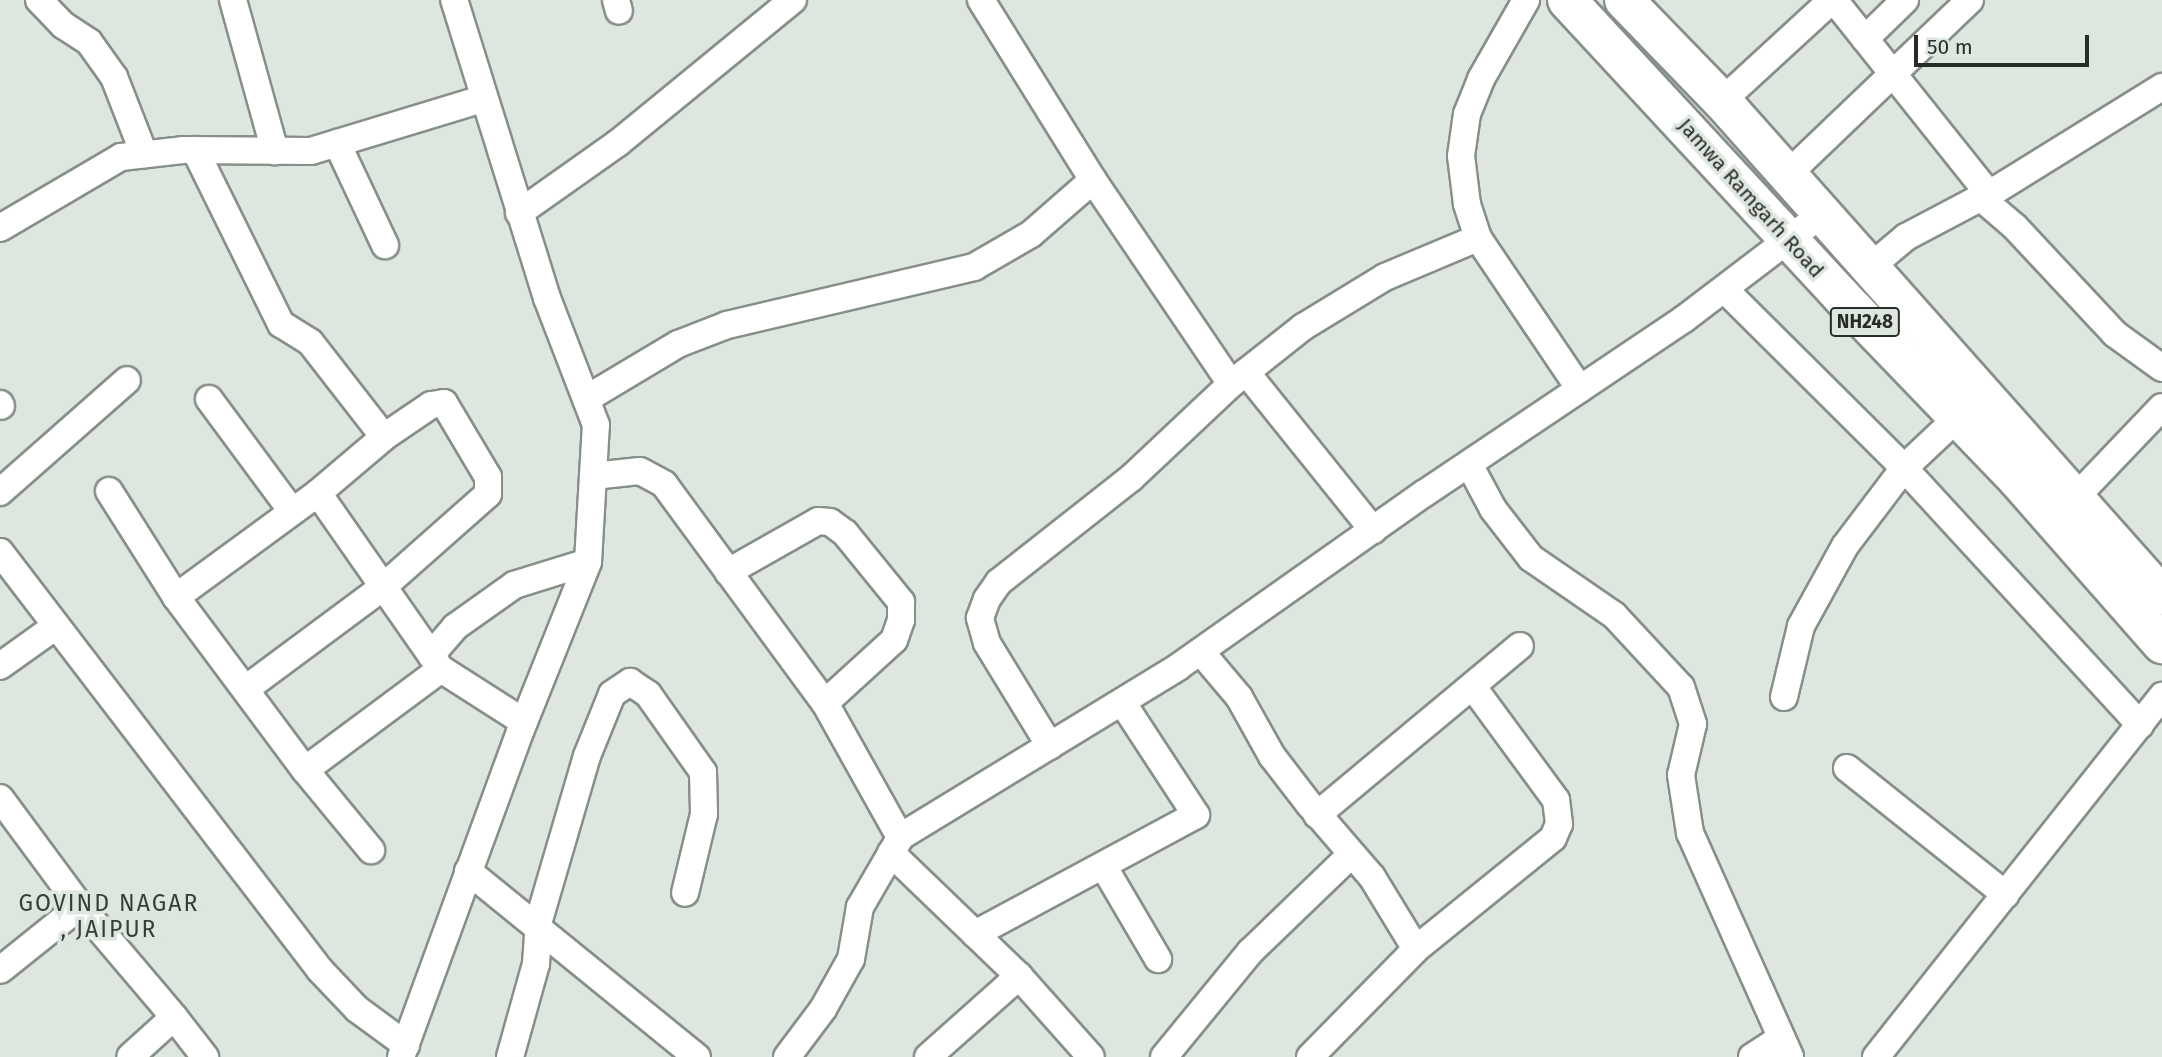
<!DOCTYPE html>
<html>
<head>
<meta charset="utf-8">
<style>
	body { margin:0 }
	#map { position:relative; width:2162px; height:1057px; overflow:hidden; background:#dde6df; font-family:"Fira Sans",sans-serif }
	div>[style] { position:absolute }
	.roads { filter:drop-shadow(2px 0 #878f88) drop-shadow(-2px 0 #878f88) drop-shadow(0 2px #878f88) drop-shadow(0 -2px #878f88) }
	.minor>* { height:26px; margin:-13px; padding:0 13px; transform-origin:13px; border-radius:13px; background:#fff }
	.highway>* { height:38px; margin:-19px; padding:0 19px; transform-origin:19px; border-radius:19px; background:#fff }
	span { translate:-50% -50%; white-space:nowrap; text-align:center; line-height:1.15; -webkit-text-stroke:7px #dde6df; paint-order:stroke }
	.shield-label span { padding:2px 5px; background:#dde6df; border:2px solid; border-radius:5px; -webkit-text-stroke-width:0 }
	.shield-label { font-size:19px; color:#282c29; font-weight:700 }
	.street-label { font-size:21px; color:#282c29 }
	.neighbourhood-label { font-size:23px; color:#373e38; letter-spacing:2px }
	.scale { position:absolute; left:1914px; top:35px; width:175px; height:32px; box-sizing:border-box; border:4px solid #282c29; border-top:0; padding-left:9px; font-size:21px; line-height:24px; white-space:nowrap; color:#282c29; -webkit-text-stroke:5px #dde6df; paint-order:stroke }
</style>
</head>
<body>
<div id="map">
	<div class="roads">
		<div class="minor">
			<i style="left:39px;top:0;width:35px;rotate:46deg"></i>
			<i style="left:63px;top:25px;width:31px;rotate:33deg"></i>
			<i style="left:89px;top:42px;width:43px;rotate:54.5deg"></i>
			<i style="left:114px;top:77px;width:83px;rotate:68.7deg"></i>
			<i style="left:233px;top:0;width:157px;rotate:74.5deg"></i>
			<i style="left:616px;top:0;width:11px;rotate:75deg"></i>
			<i style="left:981px;top:0;width:212px;rotate:58.1deg"></i>
			<i style="left:1093px;top:180px;width:246px;rotate:55.9deg"></i>
			<i style="left:1834px;top:0;width:247px;rotate:51.4deg"></i>
			<i style="left:1865px;top:39px;width:56px;rotate:-44.3deg"></i>
			<i style="left:1722px;top:101px;width:149px;rotate:-42.6deg"></i>
			<i style="left:337px;top:143px;width:113px;rotate:64.8deg"></i>
			<i style="left:1787px;top:175px;width:253px;rotate:-43.7deg"></i>
			<i style="left:1980px;top:197px;width:46px;rotate:40.6deg"></i>
			<i style="left:2015px;top:227px;width:146px;rotate:46.9deg"></i>
			<i style="left:2115px;top:334px;width:58px;rotate:35.9deg"></i>
			<i style="left:519px;top:213px;width:121px;rotate:-35.3deg"></i>
			<i style="left:618px;top:143px;width:226px;rotate:-39.3deg"></i>
			<i style="left:0;top:228px;width:140px;rotate:-30.4deg"></i>
			<i style="left:121px;top:157px;width:62px;rotate:-6.4deg"></i>
			<i style="left:183px;top:150px;width:128px;rotate:0.4deg"></i>
			<i style="left:311px;top:151px;width:179px;rotate:-16.9deg"></i>
			<i style="left:1478px;top:238px;width:36px;rotate:-108deg"></i>
			<i style="left:1467px;top:204px;width:48px;rotate:-97.1deg"></i>
			<i style="left:1461px;top:156px;width:42px;rotate:-81.9deg"></i>
			<i style="left:1467px;top:114px;width:38px;rotate:-68deg"></i>
			<i style="left:1481px;top:79px;width:91px;rotate:-60.3deg"></i>
			<i style="left:1868px;top:269px;width:50px;rotate:-40.1deg"></i>
			<i style="left:1906px;top:237px;width:105px;rotate:-27.8deg"></i>
			<i style="left:1999px;top:188px;width:192px;rotate:-31.8deg"></i>
			<i style="left:1725px;top:290px;width:252px;rotate:44.8deg"></i>
			<i style="left:1904px;top:468px;width:349px;rotate:47.4deg"></i>
			<i style="left:1246px;top:372px;width:203px;rotate:51.2deg"></i>
			<i style="left:209px;top:399px;width:139px;rotate:53.5deg"></i>
			<i style="left:586px;top:399px;width:107px;rotate:-30.9deg"></i>
			<i style="left:678px;top:344px;width:53px;rotate:-21.2deg"></i>
			<i style="left:727px;top:325px;width:254px;rotate:-13.2deg"></i>
			<i style="left:974px;top:267px;width:66px;rotate:-30.1deg"></i>
			<i style="left:1031px;top:234px;width:82px;rotate:-41.1deg"></i>
			<i style="left:0;top:404px;width:2px;rotate:63deg"></i>
			<i style="left:1469px;top:464px;width:51px;rotate:61.9deg"></i>
			<i style="left:1493px;top:509px;width:62px;rotate:52.2deg"></i>
			<i style="left:1531px;top:558px;width:101px;rotate:34.5deg"></i>
			<i style="left:1614px;top:615px;width:98px;rotate:47.1deg"></i>
			<i style="left:1681px;top:687px;width:39px;rotate:72deg"></i>
			<i style="left:1693px;top:724px;width:52px;rotate:103.2deg"></i>
			<i style="left:1681px;top:775px;width:59px;rotate:81.2deg"></i>
			<i style="left:1690px;top:833px;width:245px;rotate:65.9deg"></i>
			<i style="left:593px;top:476px;width:47px;rotate:-6.1deg"></i>
			<i style="left:640px;top:471px;width:27px;rotate:28deg"></i>
			<i style="left:664px;top:484px;width:272px;rotate:53.7deg"></i>
			<i style="left:825px;top:703px;width:154px;rotate:60.8deg"></i>
			<i style="left:900px;top:837px;width:326px;rotate:-31.4deg"></i>
			<i style="left:1178px;top:667px;width:302px;rotate:-35.2deg"></i>
			<i style="left:1425px;top:493px;width:312px;rotate:-33.9deg"></i>
			<i style="left:1684px;top:319px;width:173px;rotate:-37.3deg"></i>
			<i style="left:109px;top:491px;width:125px;rotate:57.7deg"></i>
			<i style="left:176px;top:597px;width:216px;rotate:53.3deg"></i>
			<i style="left:305px;top:770px;width:104px;rotate:50.5deg"></i>
			<i style="left:0;top:492px;width:169px;rotate:-41.4deg"></i>
			<i style="left:318px;top:493px;width:215px;rotate:55.1deg"></i>
			<i style="left:2076px;top:497px;width:124px;rotate:-46.3deg"></i>
			<i style="left:0;top:552px;width:526px;rotate:52.56deg"></i>
			<i style="left:320px;top:970px;width:54px;rotate:46.5deg"></i>
			<i style="left:357px;top:1009px;width:61px;rotate:36.3deg"></i>
			<i style="left:728px;top:572px;width:103px;rotate:-29.5deg"></i>
			<i style="left:818px;top:521px;width:12px;rotate:5deg"></i>
			<i style="left:830px;top:522px;width:19px;rotate:36deg"></i>
			<i style="left:845px;top:533px;width:89px;rotate:50.9deg"></i>
			<i style="left:901px;top:602px;width:18px;rotate:90deg"></i>
			<i style="left:901px;top:620px;width:21px;rotate:109deg"></i>
			<i style="left:894px;top:640px;width:93px;rotate:137.6deg"></i>
			<i style="left:176px;top:597px;width:176px;rotate:-36.2deg"></i>
			<i style="left:318px;top:493px;width:87px;rotate:-40.3deg"></i>
			<i style="left:384px;top:437px;width:120px;rotate:-127.9deg"></i>
			<i style="left:310px;top:342px;width:34px;rotate:-148deg"></i>
			<i style="left:281px;top:324px;width:194px;rotate:-116.3deg"></i>
			<i style="left:1201px;top:652px;width:59px;rotate:49.8deg"></i>
			<i style="left:1239px;top:697px;width:68px;rotate:60.8deg"></i>
			<i style="left:1272px;top:756px;width:61px;rotate:52.4deg"></i>
			<i style="left:1309px;top:804px;width:96px;rotate:49.2deg"></i>
			<i style="left:1372px;top:877px;width:84px;rotate:58.6deg"></i>
			<i style="left:1416px;top:949px;width:176px;rotate:-39deg"></i>
			<i style="left:1553px;top:838px;width:15px;rotate:-67deg"></i>
			<i style="left:1559px;top:824px;width:24px;rotate:-97deg"></i>
			<i style="left:1556px;top:800px;width:140px;rotate:-126.3deg"></i>
			<i style="left:431px;top:655px;width:37px;rotate:-49deg"></i>
			<i style="left:455px;top:627px;width:72px;rotate:-35.4deg"></i>
			<i style="left:514px;top:585px;width:77px;rotate:-17.3deg"></i>
			<i style="left:0;top:666px;width:69px;rotate:-35.5deg"></i>
			<i style="left:247px;top:688px;width:169px;rotate:-36.6deg"></i>
			<i style="left:383px;top:587px;width:140px;rotate:-41.5deg"></i>
			<i style="left:488px;top:494px;width:17px;rotate:-90deg"></i>
			<i style="left:488px;top:477px;width:86px;rotate:-120.7deg"></i>
			<i style="left:444px;top:403px;width:13px;rotate:171deg"></i>
			<i style="left:431px;top:405px;width:57px;rotate:145.8deg"></i>
			<i style="left:1784px;top:697px;width:73px;rotate:-76.5deg"></i>
			<i style="left:1801px;top:626px;width:91px;rotate:-61.2deg"></i>
			<i style="left:1845px;top:546px;width:98px;rotate:-52.9deg"></i>
			<i style="left:1904px;top:468px;width:73px;rotate:-43.3deg"></i>
			<i style="left:1050px;top:746px;width:121px;rotate:-121.5deg"></i>
			<i style="left:987px;top:643px;width:26px;rotate:-106deg"></i>
			<i style="left:980px;top:618px;width:20px;rotate:-70deg"></i>
			<i style="left:987px;top:599px;width:21px;rotate:-55deg"></i>
			<i style="left:999px;top:582px;width:168px;rotate:-38.2deg"></i>
			<i style="left:1131px;top:478px;width:137px;rotate:-43.2deg"></i>
			<i style="left:1231px;top:384px;width:92px;rotate:-38.4deg"></i>
			<i style="left:1303px;top:327px;width:96px;rotate:-31.4deg"></i>
			<i style="left:1385px;top:277px;width:101px;rotate:-22.8deg"></i>
			<i style="left:1478px;top:238px;width:182px;rotate:56deg"></i>
			<i style="left:1847px;top:768px;width:203px;rotate:38.6deg"></i>
			<i style="left:305px;top:770px;width:169px;rotate:-36.6deg"></i>
			<i style="left:441px;top:669px;width:98px;rotate:32.6deg"></i>
			<i style="left:0;top:798px;width:134px;rotate:53.5deg"></i>
			<i style="left:80px;top:906px;width:102px;rotate:141.3deg"></i>
			<i style="left:1317px;top:815px;width:264px;rotate:-39.8deg"></i>
			<i style="left:891px;top:853px;width:178px;rotate:43.9deg"></i>
			<i style="left:1019px;top:976px;width:108px;rotate:48.4deg"></i>
			<i style="left:1104px;top:867px;width:107px;rotate:59.6deg"></i>
			<i style="left:468px;top:871px;width:295px;rotate:39.1deg"></i>
			<i style="left:80px;top:906px;width:145px;rotate:49.7deg"></i>
			<i style="left:174px;top:1017px;width:59px;rotate:137.7deg"></i>
			<i style="left:975px;top:934px;width:251px;rotate:-28.3deg"></i>
			<i style="left:1196px;top:815px;width:135px;rotate:-123.2deg"></i>
			<i style="left:174px;top:1017px;width:51px;rotate:52.2deg"></i>
			<i style="left:401px;top:1057px;width:346px;rotate:-69.9deg"></i>
			<i style="left:520px;top:732px;width:183px;rotate:-68.2deg"></i>
			<i style="left:588px;top:562px;width:137px;rotate:-86.7deg"></i>
			<i style="left:596px;top:425px;width:136px;rotate:-111.1deg"></i>
			<i style="left:547px;top:298px;width:312px;rotate:-107.3deg"></i>
			<i style="left:510px;top:1057px;width:97px;rotate:-74.4deg"></i>
			<i style="left:536px;top:964px;width:44px;rotate:-86.1deg"></i>
			<i style="left:539px;top:920px;width:171px;rotate:-73.7deg"></i>
			<i style="left:587px;top:756px;width:67px;rotate:-68deg"></i>
			<i style="left:612px;top:694px;width:22px;rotate:-34deg"></i>
			<i style="left:630px;top:682px;width:22px;rotate:34deg"></i>
			<i style="left:648px;top:694px;width:95px;rotate:54.8deg"></i>
			<i style="left:703px;top:772px;width:42px;rotate:88.6deg"></i>
			<i style="left:704px;top:814px;width:81px;rotate:103.5deg"></i>
			<i style="left:787px;top:1057px;width:60px;rotate:-53.1deg"></i>
			<i style="left:823px;top:1009px;width:57px;rotate:-60.8deg"></i>
			<i style="left:851px;top:959px;width:53px;rotate:-80.2deg"></i>
			<i style="left:860px;top:907px;width:80px;rotate:-59.9deg"></i>
			<i style="left:928px;top:1057px;width:122px;rotate:-41.7deg"></i>
			<i style="left:1164px;top:1057px;width:136px;rotate:-50.7deg"></i>
			<i style="left:1250px;top:952px;width:141px;rotate:-43.9deg"></i>
			<i style="left:1310px;top:1057px;width:151px;rotate:-45.5deg"></i>
			<i style="left:1752px;top:1057px;width:35px;rotate:-33deg"></i>
			<i style="left:1876px;top:1057px;width:461px;rotate:-51.6deg"></i>
		</div>
		<div class="highway">
			<i style="left:1567px;top:0;width:405px;rotate:47.2deg"></i>
			<i style="left:1842px;top:297px;width:252px;rotate:46.1deg"></i>
			<i style="left:2017px;top:479px;width:220px;rotate:48.7deg"></i>
			<i style="left:1624px;top:0;width:141px;rotate:45.9deg"></i>
			<i style="left:1722px;top:101px;width:662px;rotate:48.37deg"></i>
		</div>
	</div>
	<div class="shield-label">
		<span style="left:1865px;top:322px">NH248</span>
	</div>
	<div class="street-label">
		<span style="left:1751px;top:198px;rotate:48deg">Jamwa Ramgarh Road</span>
	</div>
	<div class="neighbourhood-label">
		<span style="left:109px;top:916px">GOVIND NAGAR<br>, JAIPUR</span>
	</div>
	<div class="scale">50 m</div>
</div>
</body>
</html>
